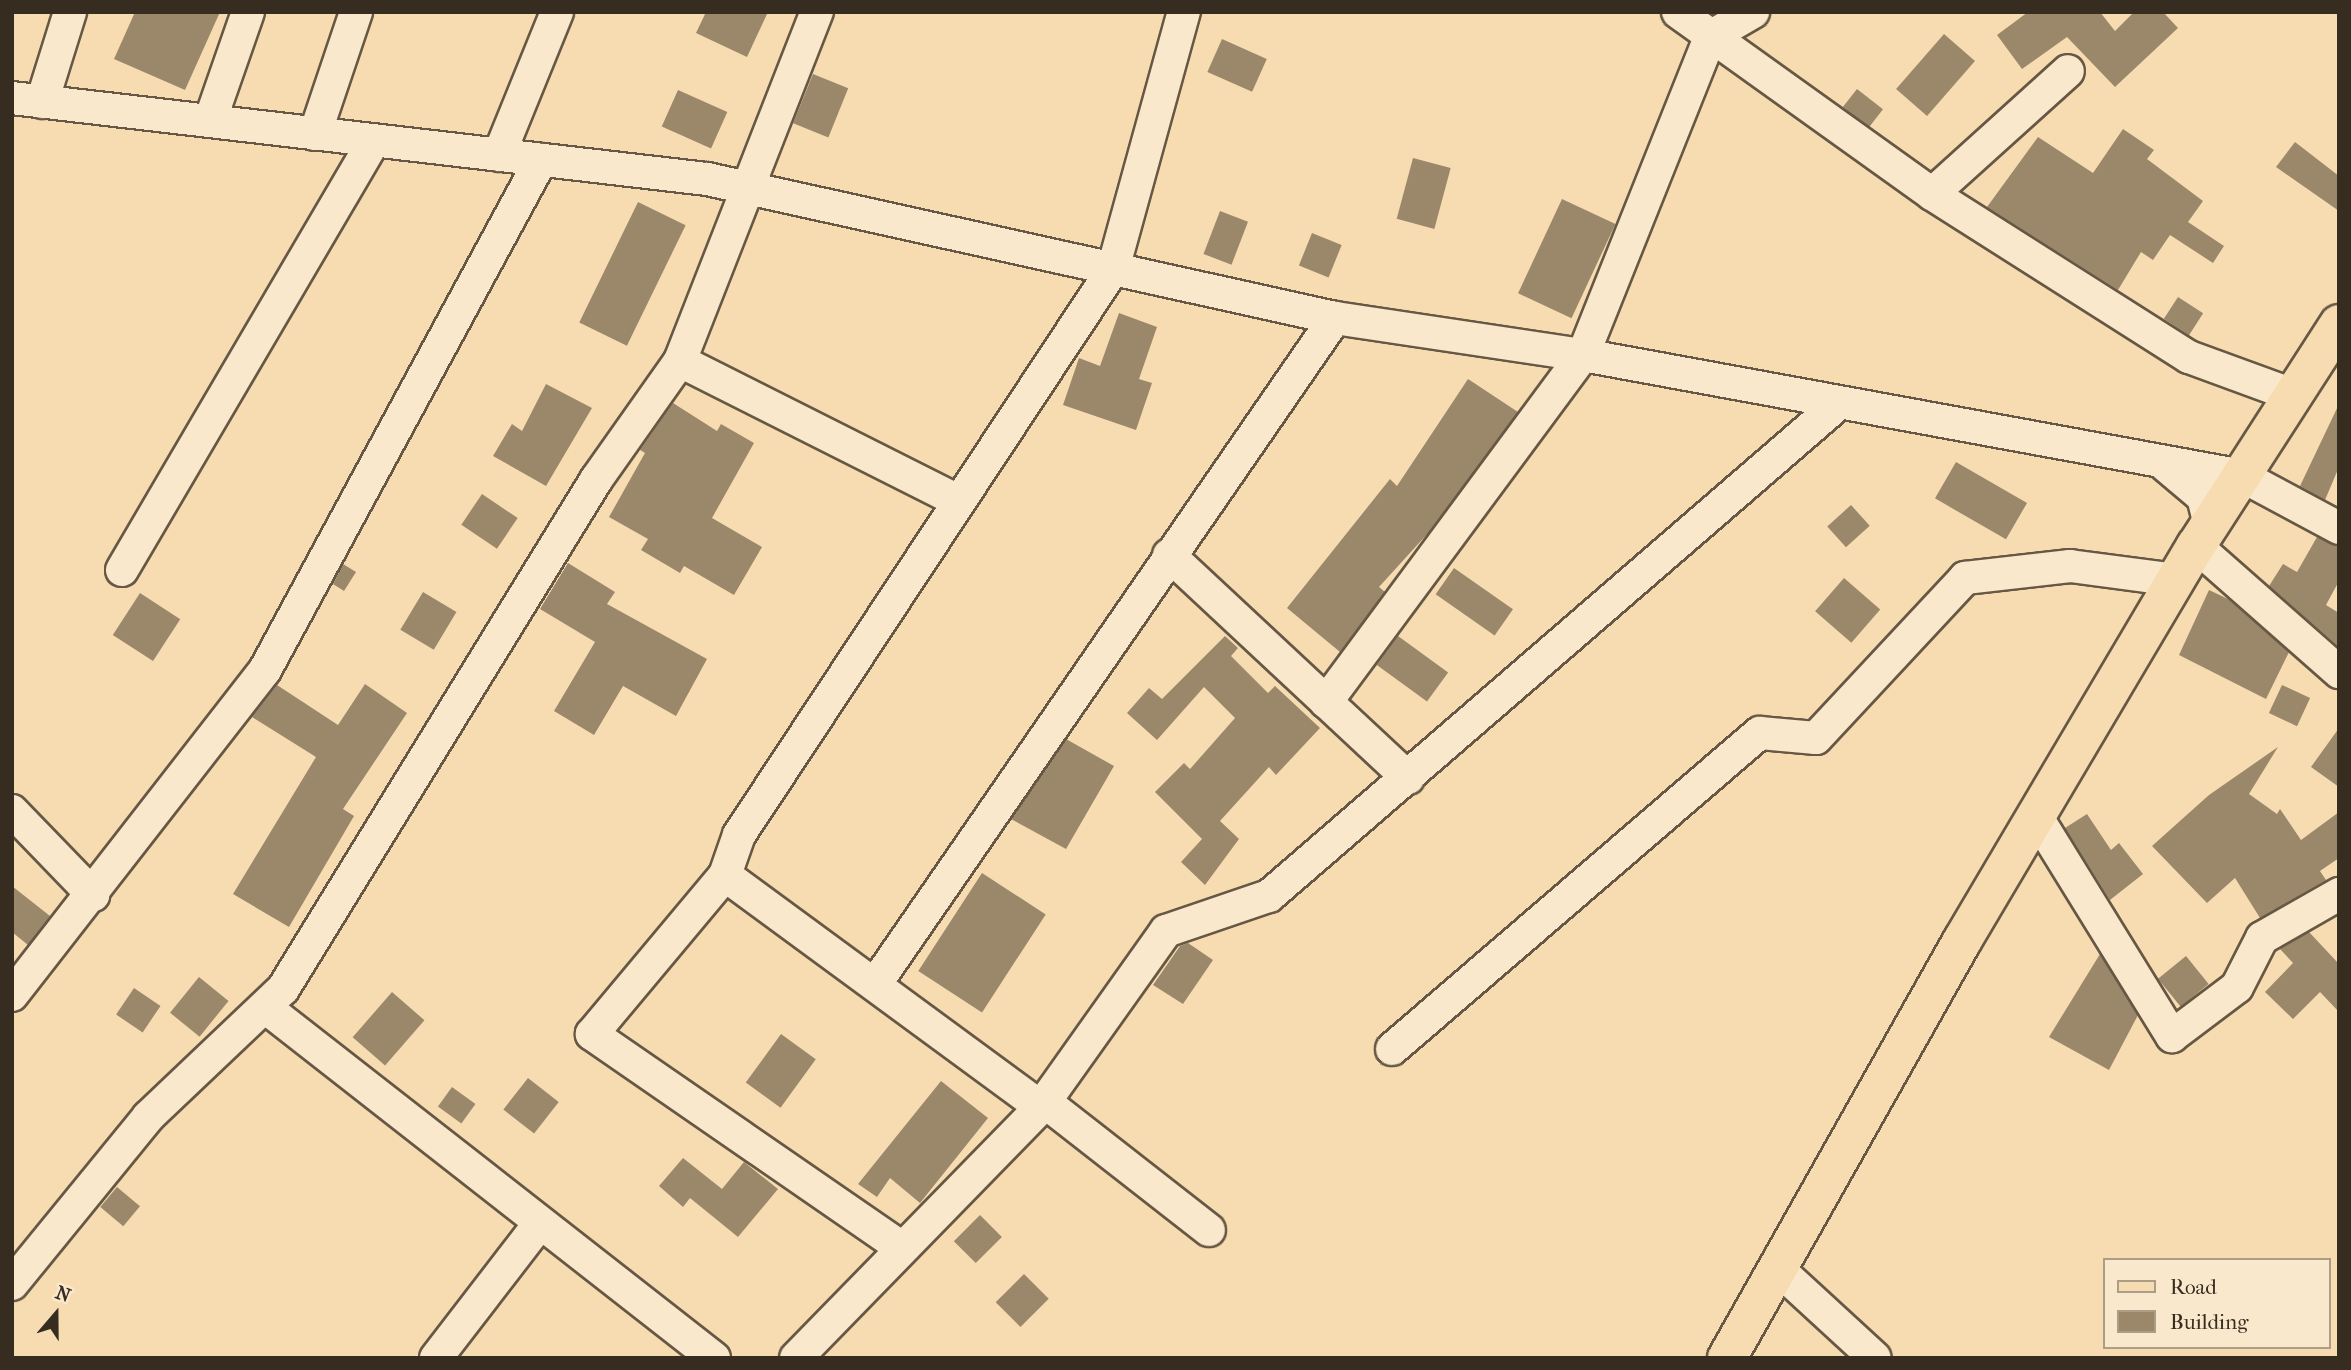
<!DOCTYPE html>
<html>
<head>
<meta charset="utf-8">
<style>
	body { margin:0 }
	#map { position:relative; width:2351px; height:1370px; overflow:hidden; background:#f8dcb1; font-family:"IM FELL French Canon",serif }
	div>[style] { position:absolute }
	.building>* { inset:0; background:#9b886b; transform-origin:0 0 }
	.roads { filter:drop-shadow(2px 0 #665844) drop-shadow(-2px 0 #665844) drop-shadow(0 2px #665844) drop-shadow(0 -2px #665844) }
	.minor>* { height:32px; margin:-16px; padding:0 16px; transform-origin:16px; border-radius:16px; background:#fae8cc }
	.major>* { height:38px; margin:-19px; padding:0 19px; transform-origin:19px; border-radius:19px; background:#f8dcb1 }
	span { translate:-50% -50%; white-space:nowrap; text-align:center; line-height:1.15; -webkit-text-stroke:5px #fae8cc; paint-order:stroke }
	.frame { position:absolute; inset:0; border:14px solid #362c1f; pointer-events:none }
	.legend { position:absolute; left:2103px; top:1258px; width:228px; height:91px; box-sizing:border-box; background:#fae8cc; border:2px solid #ac9d87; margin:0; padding:9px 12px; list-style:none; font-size:21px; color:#362c1f }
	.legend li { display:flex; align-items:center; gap:14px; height:35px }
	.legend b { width:35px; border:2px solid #ac9d87 }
	.north { position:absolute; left:21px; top:1279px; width:70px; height:70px; -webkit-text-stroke:5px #fae8cc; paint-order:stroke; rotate:20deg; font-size:19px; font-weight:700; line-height:28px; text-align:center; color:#362c1f }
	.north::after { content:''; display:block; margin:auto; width:24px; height:32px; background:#362c1f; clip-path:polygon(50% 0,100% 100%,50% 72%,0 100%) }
</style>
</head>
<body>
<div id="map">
	<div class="building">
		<i style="clip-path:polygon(135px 12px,220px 12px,185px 90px,114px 59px)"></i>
		<i style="clip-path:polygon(706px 12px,768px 12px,747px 57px,696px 33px)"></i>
		<i style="clip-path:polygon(2028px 12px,2100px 12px,2115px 31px,2134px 12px,2163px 12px,2178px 28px,2115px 87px,2067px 37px,2022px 69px,1997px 35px)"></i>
		<i style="left:1944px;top:34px;width:41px;height:73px;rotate:41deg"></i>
		<i style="left:1222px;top:39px;width:49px;height:36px;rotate:24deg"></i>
		<i style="left:813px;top:74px;width:38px;height:53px;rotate:22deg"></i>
		<i style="left:1857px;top:89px;width:33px;height:23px;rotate:38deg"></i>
		<i style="left:678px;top:90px;width:54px;height:40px;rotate:24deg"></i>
		<i style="clip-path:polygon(2123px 129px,2154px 150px,2147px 159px,2203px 201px,2188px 222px,2224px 246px,2213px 263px,2170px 235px,2153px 260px,2141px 252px,2118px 290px,1987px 207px,2038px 137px,2093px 173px)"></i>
		<i style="clip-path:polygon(2295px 142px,2339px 176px,2339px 211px,2276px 167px)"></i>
		<i style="left:1413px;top:158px;width:39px;height:63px;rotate:15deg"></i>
		<i style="left:1562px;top:199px;width:59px;height:104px;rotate:25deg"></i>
		<i style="left:638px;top:202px;width:53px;height:134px;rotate:26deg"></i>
		<i style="left:1220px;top:211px;width:30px;height:46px;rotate:21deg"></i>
		<i style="left:1312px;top:233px;width:32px;height:35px;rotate:22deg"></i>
		<i style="left:2178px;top:297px;width:30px;height:26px;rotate:33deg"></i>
		<i style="clip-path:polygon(1119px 313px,1157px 327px,1139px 379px,1152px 383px,1136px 430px,1063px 405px,1079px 358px,1100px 366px)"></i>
		<i style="clip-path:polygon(1468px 379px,1518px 412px,1429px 532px,1379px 587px,1385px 592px,1340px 652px,1287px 608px,1390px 479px,1397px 486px)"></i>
		<i style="clip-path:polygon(546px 384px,592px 408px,546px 486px,493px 456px,512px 424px,522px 431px)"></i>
		<i style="clip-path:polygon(673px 403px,717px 431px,721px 424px,754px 443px,712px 518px,762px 547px,734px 595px,684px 566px,680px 573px,641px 550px,648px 539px,609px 517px,645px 453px,640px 450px)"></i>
		<i style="clip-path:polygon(2339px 404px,2339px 467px,2325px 500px,2300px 486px)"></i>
		<i style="left:1956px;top:462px;width:82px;height:42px;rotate:30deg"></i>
		<i style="left:482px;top:494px;width:43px;height:37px;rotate:34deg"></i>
		<i style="left:1851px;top:505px;width:28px;height:32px;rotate:48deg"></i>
		<i style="clip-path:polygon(2317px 537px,2339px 546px,2339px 581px,2326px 605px,2339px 613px,2339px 647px,2269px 586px,2283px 564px,2297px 572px)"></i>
		<i style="clip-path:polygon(568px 563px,615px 592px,607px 604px,707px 659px,676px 716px,623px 686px,594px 735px,554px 711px,595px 642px,540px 609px)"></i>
		<i style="clip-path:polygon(343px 564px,356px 572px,344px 591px,333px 584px)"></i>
		<i style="left:1454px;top:568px;width:72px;height:32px;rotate:35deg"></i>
		<i style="left:1844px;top:578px;width:48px;height:44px;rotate:41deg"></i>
		<i style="clip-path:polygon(2209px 590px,2228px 599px,2289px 652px,2266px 699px,2179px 655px)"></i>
		<i style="left:423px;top:592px;width:39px;height:44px;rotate:31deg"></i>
		<i style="left:140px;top:593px;width:48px;height:50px;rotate:33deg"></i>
		<i style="clip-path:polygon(1225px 636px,1238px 648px,1231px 656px,1268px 693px,1275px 686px,1320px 728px,1276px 775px,1269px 767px,1220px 821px,1239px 839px,1205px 885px,1181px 862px,1202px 839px,1155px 792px,1184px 763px,1190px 769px,1235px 718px,1204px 687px,1157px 740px,1127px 713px,1149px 688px,1162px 699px)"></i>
		<i style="left:1398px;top:636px;width:62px;height:36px;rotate:36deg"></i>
		<i style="clip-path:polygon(365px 684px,407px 713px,343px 809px,354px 816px,289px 927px,233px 894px,316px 757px,252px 717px,277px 685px,338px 725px)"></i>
		<i style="left:2282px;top:685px;width:31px;height:31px;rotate:25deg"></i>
		<i style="clip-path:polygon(2339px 728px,2339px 787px,2311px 767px)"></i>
		<i style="clip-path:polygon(1066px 739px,1114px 766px,1066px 849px,1011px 819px)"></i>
		<i style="clip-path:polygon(2278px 747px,2249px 794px,2277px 814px,2280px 809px,2301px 840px,2339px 812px,2339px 858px,2320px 871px,2326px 880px,2260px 918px,2235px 878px,2207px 903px,2152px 846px,2209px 795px)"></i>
		<i style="clip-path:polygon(2087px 814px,2111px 850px,2119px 843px,2143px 874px,2110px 900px,2065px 828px)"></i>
		<i style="left:982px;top:873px;width:76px;height:117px;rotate:33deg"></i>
		<i style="clip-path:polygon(12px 886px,50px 916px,28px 945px,12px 932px)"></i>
		<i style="clip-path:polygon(2309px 932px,2339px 964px,2339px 1012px,2320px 992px,2293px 1019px,2265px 992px,2293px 963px,2280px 949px)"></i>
		<i style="clip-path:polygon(1188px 943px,1213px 960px,1183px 1004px,1153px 985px,1180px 946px)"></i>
		<i style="clip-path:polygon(2100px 954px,2138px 1015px,2109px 1070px,2049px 1037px)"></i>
		<i style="left:2186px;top:956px;width:36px;height:36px;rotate:51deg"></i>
		<i style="left:199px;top:977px;width:38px;height:46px;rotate:39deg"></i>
		<i style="left:134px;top:988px;width:32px;height:32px;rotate:34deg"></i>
		<i style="left:392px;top:992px;width:43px;height:60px;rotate:41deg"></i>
		<i style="left:781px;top:1034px;width:43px;height:60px;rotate:36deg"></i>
		<i style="left:528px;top:1078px;width:39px;height:40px;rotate:38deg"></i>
		<i style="clip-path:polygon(941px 1081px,988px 1118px,920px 1203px,890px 1178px,877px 1197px,858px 1184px)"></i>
		<i style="left:452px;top:1087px;width:29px;height:24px;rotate:36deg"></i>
		<i style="clip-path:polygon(683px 1158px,722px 1189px,744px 1162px,778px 1189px,738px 1237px,690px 1198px,683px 1207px,659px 1186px)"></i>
		<i style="left:117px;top:1187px;width:30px;height:26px;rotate:40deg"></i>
		<i style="left:980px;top:1215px;width:31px;height:37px;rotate:45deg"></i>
		<i style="left:1024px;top:1274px;width:35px;height:40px;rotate:45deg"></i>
	</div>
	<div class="roads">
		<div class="minor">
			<i style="left:1678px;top:12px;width:312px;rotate:35.6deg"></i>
			<i style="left:1932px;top:194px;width:304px;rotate:32.4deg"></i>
			<i style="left:2189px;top:357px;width:108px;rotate:20.1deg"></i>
			<i style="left:12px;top:98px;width:700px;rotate:6.65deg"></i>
			<i style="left:707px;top:179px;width:643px;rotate:12.48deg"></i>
			<i style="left:1335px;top:318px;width:251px;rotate:8.5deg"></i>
			<i style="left:1583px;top:355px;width:670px;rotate:10.4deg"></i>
			<i style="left:2242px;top:476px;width:110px;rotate:28.2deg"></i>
			<i style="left:42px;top:102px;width:94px;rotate:-72.7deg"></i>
			<i style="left:210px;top:121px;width:115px;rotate:-70.8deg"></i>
			<i style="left:315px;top:134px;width:129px;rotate:-71.4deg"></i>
			<i style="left:499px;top:155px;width:154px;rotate:-67.9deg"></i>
			<i style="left:1932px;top:194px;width:183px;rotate:-42.1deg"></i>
			<i style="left:680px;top:361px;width:311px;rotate:26.7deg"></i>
			<i style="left:2165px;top:465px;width:50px;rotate:40.1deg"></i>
			<i style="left:2203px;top:497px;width:29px;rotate:76deg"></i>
			<i style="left:2196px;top:546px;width:191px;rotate:41.4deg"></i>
			<i style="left:1169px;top:555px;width:327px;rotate:43deg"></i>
			<i style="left:122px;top:570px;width:498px;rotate:-59.6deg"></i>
			<i style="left:1326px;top:702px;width:432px;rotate:-53.5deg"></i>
			<i style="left:1583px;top:355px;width:342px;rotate:-68.2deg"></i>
			<i style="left:1710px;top:37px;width:50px;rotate:-30.2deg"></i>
			<i style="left:12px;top:811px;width:117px;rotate:46deg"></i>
			<i style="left:2036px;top:816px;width:259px;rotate:58.3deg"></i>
			<i style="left:2172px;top:1036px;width:81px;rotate:-37deg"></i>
			<i style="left:2237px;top:987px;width:55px;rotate:-63deg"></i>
			<i style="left:2262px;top:938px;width:89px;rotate:-29.7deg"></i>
			<i style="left:725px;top:875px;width:392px;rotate:36.3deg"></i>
			<i style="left:876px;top:983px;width:808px;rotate:-55.39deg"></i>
			<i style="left:12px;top:995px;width:412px;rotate:-52.1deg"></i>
			<i style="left:265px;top:670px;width:580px;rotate:-61.58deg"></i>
			<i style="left:265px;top:1007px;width:570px;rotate:38.02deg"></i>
			<i style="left:1392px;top:1049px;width:485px;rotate:-40.7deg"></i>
			<i style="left:1760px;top:733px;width:56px;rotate:5.1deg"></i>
			<i style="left:1816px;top:738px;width:219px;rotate:-47deg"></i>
			<i style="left:1965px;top:578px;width:106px;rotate:-6.5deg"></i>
			<i style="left:2070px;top:566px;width:108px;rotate:7.5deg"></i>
			<i style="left:1045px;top:1102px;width:208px;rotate:38deg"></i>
			<i style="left:902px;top:1248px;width:377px;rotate:-145.4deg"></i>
			<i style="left:592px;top:1034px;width:207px;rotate:-50.1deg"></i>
			<i style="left:725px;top:875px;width:42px;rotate:-70.7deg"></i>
			<i style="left:739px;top:835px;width:678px;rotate:-56.54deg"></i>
			<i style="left:1113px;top:269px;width:267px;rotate:-74.6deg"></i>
			<i style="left:1776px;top:1267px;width:134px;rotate:42.6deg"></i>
			<i style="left:12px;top:1284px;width:215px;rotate:-50.8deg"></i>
			<i style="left:148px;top:1117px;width:186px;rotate:-43.5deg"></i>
			<i style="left:283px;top:989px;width:598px;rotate:-58.41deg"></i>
			<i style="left:596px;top:480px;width:146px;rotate:-54.8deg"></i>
			<i style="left:680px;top:361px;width:375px;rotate:-68.6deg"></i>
			<i style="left:436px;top:1358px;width:170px;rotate:-52.4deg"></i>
			<i style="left:796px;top:1358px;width:351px;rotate:-45.7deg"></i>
			<i style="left:1041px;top:1107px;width:216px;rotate:-54.6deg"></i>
			<i style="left:1166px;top:931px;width:109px;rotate:-18.8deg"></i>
			<i style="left:1269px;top:896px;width:752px;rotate:-40.85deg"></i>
		</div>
		<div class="major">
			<i style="left:1727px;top:1358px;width:479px;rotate:-60.6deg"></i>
			<i style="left:1962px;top:941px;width:459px;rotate:-59.4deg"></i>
			<i style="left:2196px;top:546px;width:264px;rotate:-57.2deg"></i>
		</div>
	</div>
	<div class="frame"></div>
	<ul class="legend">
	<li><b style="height:9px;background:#f8dcb1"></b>Road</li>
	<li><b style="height:19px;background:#9b886b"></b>Building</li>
	</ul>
	<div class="north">N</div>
</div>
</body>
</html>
